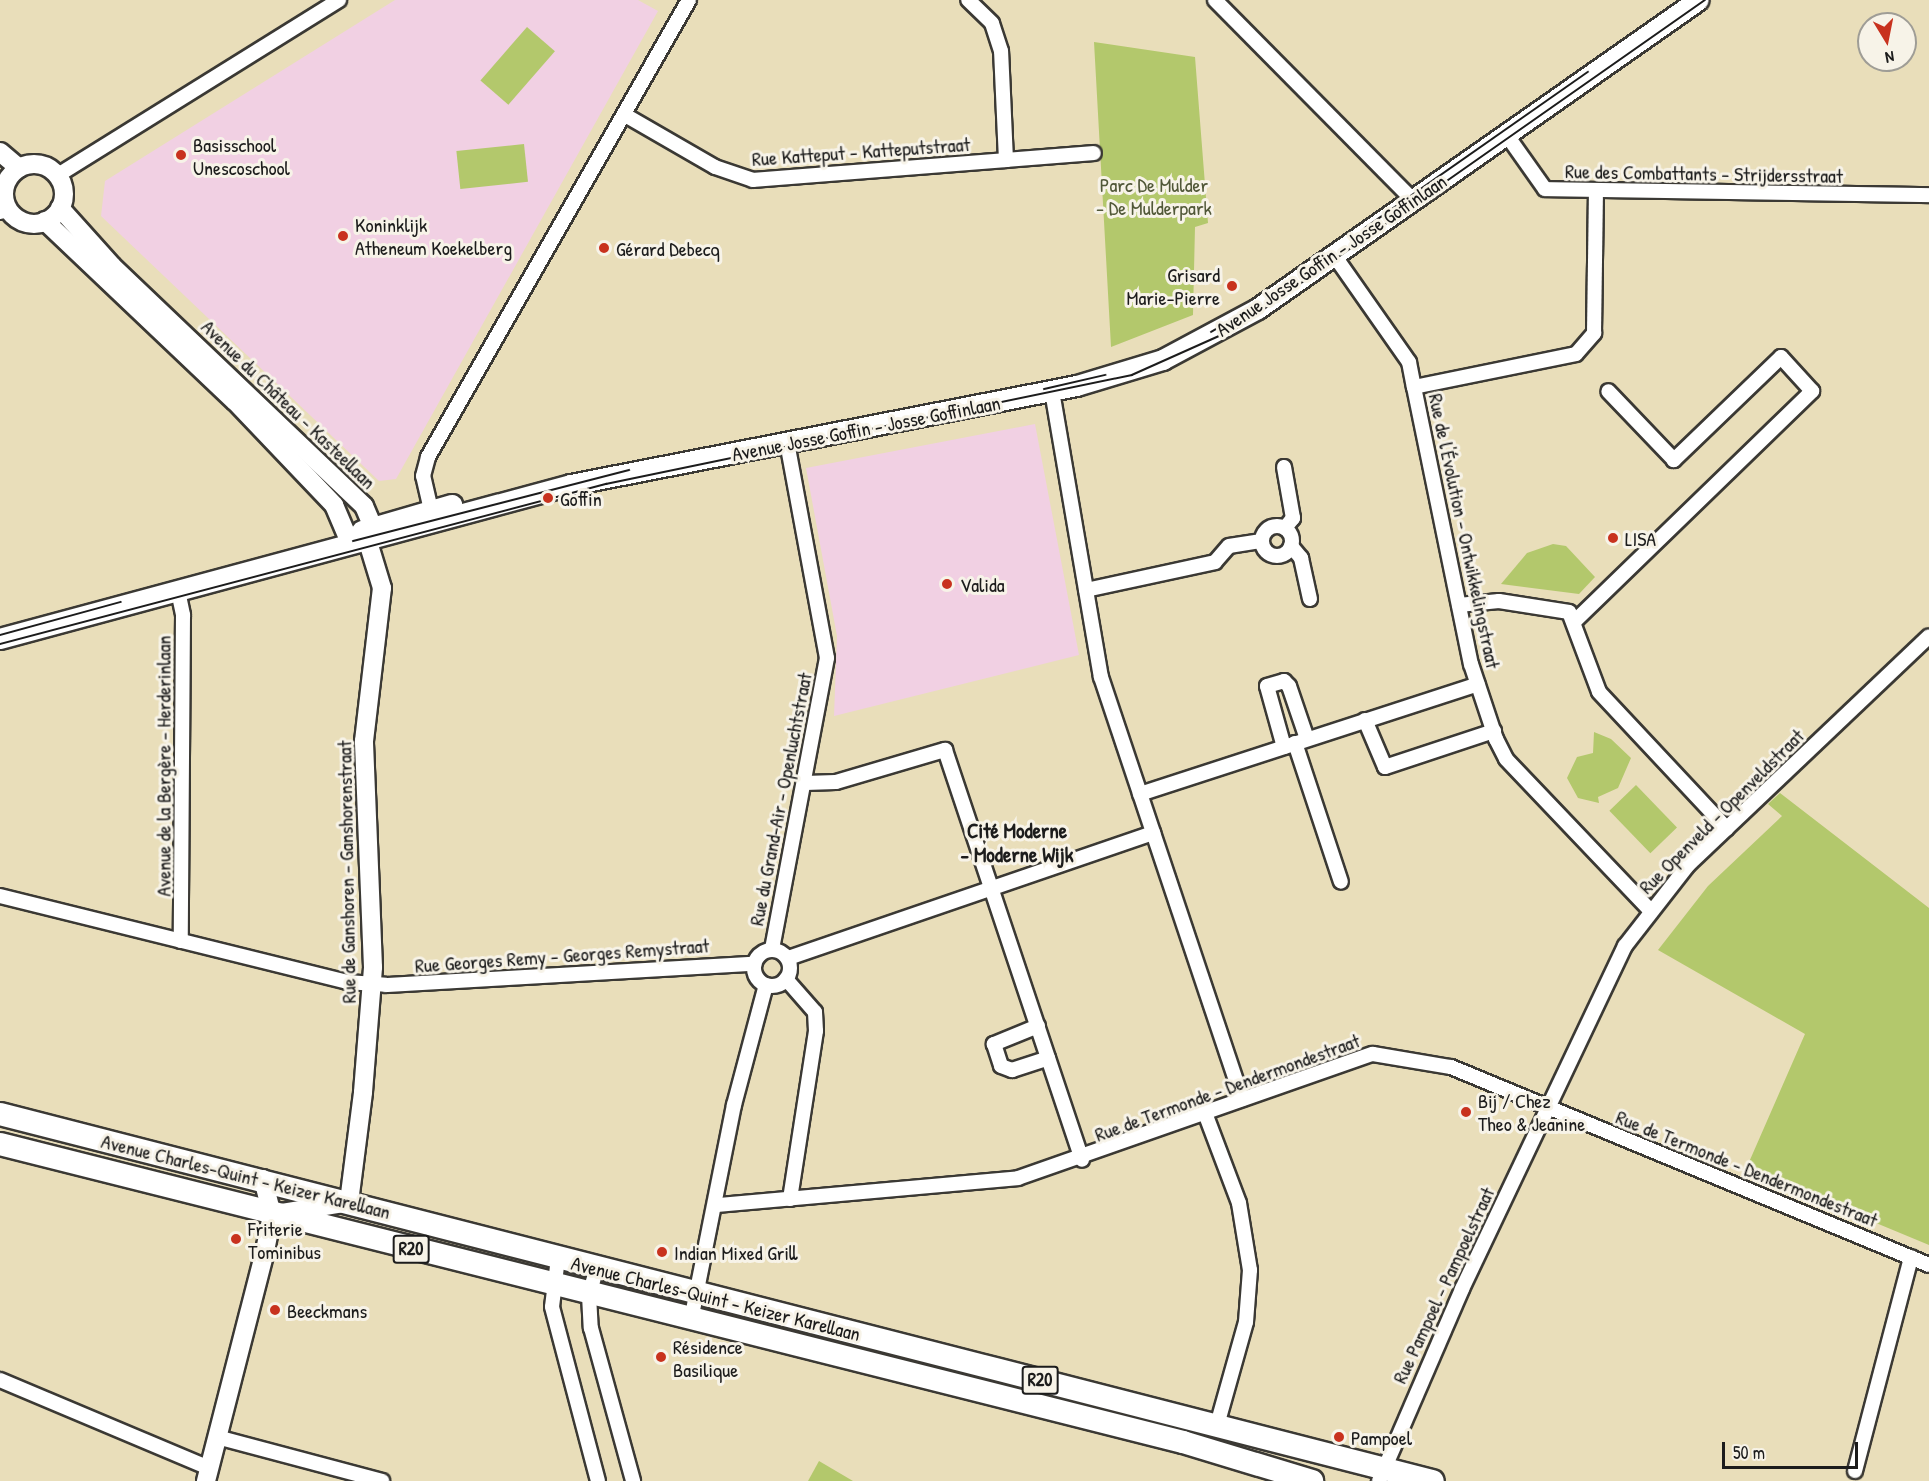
<!DOCTYPE html>
<html>
<head>
<meta charset="utf-8">
<style>
	body { margin:0 }
	#map { position:relative; width:1929px; height:1481px; overflow:hidden; background:#e9deba; font-family:"Patrick Hand",sans-serif }
	div>[style] { position:absolute }
	.built>* { inset:0; background:#f1d0e3 }
	.green>* { inset:0; background:#b3c86c; transform-origin:0 0 }
	.roads { filter:drop-shadow(2px 0 #3b3934) drop-shadow(-2px 0 #3b3934) drop-shadow(0 2px #3b3934) drop-shadow(0 -2px #3b3934) }
	.minor>* { height:14px; margin:-7px; padding:0 7px; transform-origin:7px; border-radius:7px; background:#fff }
	.minor>.ring { margin:-7px; padding:0; box-sizing:content-box; background:none; border:14px solid #fff; border-radius:50% }
	.tertiary>* { height:18px; margin:-9px; padding:0 9px; transform-origin:9px; border-radius:9px; background:#fff }
	.tertiary>.ring { margin:-9px; padding:0; box-sizing:content-box; background:none; border:18px solid #fff; border-radius:50% }
	.secondary>* { height:20px; margin:-10px; padding:0 10px; transform-origin:10px; border-radius:10px; background:#fff }
	.primary>* { height:22px; margin:-11px; padding:0 11px; transform-origin:11px; border-radius:11px; background:#fff }
	.tram>* { height:1.5px; margin:-0.75px; padding:0 0.75px; transform-origin:0.75px; border-radius:0.75px; background:#1c1c1c }
	.dots>* { width:16px; height:16px; translate:-50% -50%; box-sizing:border-box; border:3px solid #f7f3e8; border-radius:50% }
	span { translate:-50% -50%; white-space:nowrap; text-align:center; line-height:1.15; -webkit-text-stroke:6px #f7f3e8; paint-order:stroke }
	.shield-label span { padding:2px 4px; background:#f7f3e8; border:2px solid; border-radius:4px; -webkit-text-stroke-width:0 }
	.shield-label { font-size:18px; color:#1c1c1c; font-weight:700 }
	.poi-label { font-size:20px; color:#1c1c1c }
	.left { translate:0 -50%; text-align:left }
	.right { translate:-100% -50%; text-align:right }
	.street-label { font-size:20px; color:#1c1c1c }
	.park-label { font-size:20px; color:#515838 }
	.neighbourhood-label { font-size:21px; color:#1c1c1c; font-weight:700 }
	.north { position:absolute; left:1857px; top:12px; width:60px; height:60px; box-sizing:border-box; background:#f7f3e8; border:2px solid #9f9d96; border-radius:50%; rotate:170deg; font-size:16px; font-weight:700; line-height:24px; text-align:center; color:#1c1c1c }
	.north::after { content:''; display:block; margin:auto; width:21px; height:27px; background:#c8321e; clip-path:polygon(50% 0,100% 100%,50% 72%,0 100%) }
	.scale { position:absolute; left:1722px; top:1442px; width:136px; height:27px; box-sizing:border-box; border:3px solid #1c1c1c; border-top:0; padding-left:8px; font-size:18px; line-height:21px; white-space:nowrap; color:#1c1c1c; -webkit-text-stroke:4px #f7f3e8; paint-order:stroke }
</style>
</head>
<body>
<div id="map">
	<div class="built">
		<i style="clip-path:polygon(395px 0,638px 0,658px 11px,396px 479px,379px 481px,101px 216px,105px 181px)"></i>
		<i style="clip-path:polygon(1035px 424px,1079px 655px,834px 716px,837px 636px,806px 468px)"></i>
	</div>
	<div class="green">
		<i style="left:527px;top:27px;width:37px;height:71px;rotate:41deg"></i>
		<i style="clip-path:polygon(1094px 42px,1195px 57px,1208px 223px,1195px 227px,1193px 315px,1111px 347px)"></i>
		<i style="left:524px;top:144px;width:38px;height:68px;rotate:84deg"></i>
		<i style="clip-path:polygon(1553px 544px,1566px 546px,1595px 577px,1579px 594px,1501px 584px,1527px 553px)"></i>
		<i style="clip-path:polygon(1594px 732px,1611px 739px,1631px 758px,1618px 788px,1598px 797px,1599px 803px,1578px 798px,1567px 778px,1577px 757px,1593px 753px)"></i>
		<i style="left:1636px;top:785px;width:59px;height:37px;rotate:46deg"></i>
		<i style="clip-path:polygon(1780px 793px,1929px 908px,1929px 1245px,1746px 1169px,1805px 1034px,1658px 950px,1708px 886px,1782px 816px,1768px 804px)"></i>
		<i style="clip-path:polygon(819px 1461px,853px 1481px,808px 1481px)"></i>
	</div>
	<div class="roads">
		<div class="minor">
			<i style="left:1215px;top:0;width:281px;rotate:45.3deg"></i>
			<i style="left:625px;top:115px;width:104px;rotate:30deg"></i>
			<i style="left:715px;top:167px;width:40px;rotate:18.9deg"></i>
			<i style="left:753px;top:180px;width:254px;rotate:-4.5deg"></i>
			<i style="left:1006px;top:160px;width:109px;rotate:-92.6deg"></i>
			<i style="left:1001px;top:51px;width:29px;rotate:-108deg"></i>
			<i style="left:992px;top:23px;width:33px;rotate:-136deg"></i>
			<i style="left:1506px;top:134px;width:67px;rotate:54.7deg"></i>
			<i style="left:1545px;top:189px;width:384px;rotate:0.9deg"></i>
			<i style="left:1006px;top:160px;width:88px;rotate:-4.5deg"></i>
			<i style="left:58px;top:175px;width:331px;rotate:-31.9deg"></i>
			<i style="left:0;top:212px;width:9px;rotate:-13deg"></i>
			<i style="left:1334px;top:255px;width:131px;rotate:55deg"></i>
			<i style="left:1409px;top:362px;width:25px;rotate:79deg"></i>
			<i style="left:1414px;top:387px;width:165px;rotate:-11.5deg"></i>
			<i style="left:1576px;top:354px;width:28px;rotate:-49deg"></i>
			<i style="left:1594px;top:333px;width:141px;rotate:-89.2deg"></i>
			<i style="left:1414px;top:387px;width:283px;rotate:78.4deg"></i>
			<i style="left:1471px;top:664px;width:79px;rotate:71.6deg"></i>
			<i style="left:1496px;top:739px;width:22px;rotate:63deg"></i>
			<i style="left:1506px;top:759px;width:207px;rotate:46.4deg"></i>
			<i style="left:1052px;top:391px;width:290px;rotate:80.3deg"></i>
			<i style="left:1101px;top:677px;width:445px;rotate:71.5deg"></i>
			<i style="left:1284px;top:467px;width:52px;rotate:80deg"></i>
			<i style="left:1293px;top:518px;width:13px;rotate:129deg"></i>
			<i style="left:431px;top:510px;width:35px;rotate:-103deg"></i>
			<i style="left:423px;top:476px;width:20px;rotate:-75deg"></i>
			<i style="left:428px;top:457px;width:526px;rotate:-60.27deg"></i>
			<i class="ring" style="left:1262px;top:526px;width:16px;height:16px"></i>
			<i style="left:1291px;top:546px;width:16px;rotate:50deg"></i>
			<i style="left:1301px;top:558px;width:42px;rotate:77.6deg"></i>
			<i style="left:1086px;top:590px;width:132px;rotate:-12.2deg"></i>
			<i style="left:1215px;top:562px;width:21px;rotate:-49deg"></i>
			<i style="left:1229px;top:546px;width:33px;rotate:-9deg"></i>
			<i style="left:178px;top:591px;width:25px;rotate:78deg"></i>
			<i style="left:183px;top:615px;width:326px;rotate:90.4deg"></i>
			<i style="left:1459px;top:605px;width:40px;rotate:-5.7deg"></i>
			<i style="left:1499px;top:601px;width:71px;rotate:8.9deg"></i>
			<i style="left:1569px;top:612px;width:85px;rotate:69.4deg"></i>
			<i style="left:1599px;top:692px;width:187px;rotate:46.9deg"></i>
			<i style="left:1576px;top:620px;width:329px;rotate:-44.1deg"></i>
			<i style="left:1812px;top:391px;width:46px;rotate:-132.4deg"></i>
			<i style="left:1781px;top:357px;width:149px;rotate:136.1deg"></i>
			<i style="left:1674px;top:460px;width:95px;rotate:-133.7deg"></i>
			<i style="left:1365px;top:720px;width:51px;rotate:66.9deg"></i>
			<i style="left:1385px;top:767px;width:115px;rotate:-18.3deg"></i>
			<i style="left:1295px;top:743px;width:146px;rotate:71.7deg"></i>
			<i style="left:1284px;top:747px;width:63px;rotate:-105.6deg"></i>
			<i style="left:1267px;top:686px;width:18px;rotate:-16deg"></i>
			<i style="left:1284px;top:681px;width:7px;rotate:45deg"></i>
			<i style="left:1289px;top:686px;width:56px;rotate:71.2deg"></i>
			<i style="left:805px;top:783px;width:31px;rotate:-2deg"></i>
			<i style="left:836px;top:782px;width:114px;rotate:-16.4deg"></i>
			<i style="left:945px;top:750px;width:432px;rotate:71.5deg"></i>
			<i style="left:1140px;top:794px;width:355px;rotate:-18deg"></i>
			<i style="left:0;top:896px;width:357px;rotate:13.9deg"></i>
			<i style="left:347px;top:982px;width:39px;rotate:4deg"></i>
			<i style="left:386px;top:985px;width:369px;rotate:-3.3deg"></i>
			<i style="left:772px;top:949px;width:296px;rotate:-79.3deg"></i>
			<i style="left:827px;top:658px;width:219px;rotate:-100.5deg"></i>
			<i class="ring" style="left:754px;top:950px;width:22px;height:22px"></i>
			<i style="left:788px;top:958px;width:386px;rotate:-18.9deg"></i>
			<i style="left:786px;top:979px;width:44px;rotate:48.7deg"></i>
			<i style="left:815px;top:1012px;width:19px;rotate:87deg"></i>
			<i style="left:816px;top:1031px;width:170px;rotate:98.8deg"></i>
			<i style="left:1038px;top:1026px;width:48px;rotate:157.8deg"></i>
			<i style="left:994px;top:1044px;width:23px;rotate:72deg"></i>
			<i style="left:1001px;top:1066px;width:12px;rotate:20deg"></i>
			<i style="left:1012px;top:1070px;width:38px;rotate:-18deg"></i>
			<i style="left:1205px;top:1113px;width:96px;rotate:69.3deg"></i>
			<i style="left:1239px;top:1203px;width:68px;rotate:80.7deg"></i>
			<i style="left:1250px;top:1270px;width:52px;rotate:94.4deg"></i>
			<i style="left:1246px;top:1322px;width:107px;rotate:105.7deg"></i>
			<i style="left:718px;top:1205px;width:301px;rotate:-5.1deg"></i>
			<i style="left:1018px;top:1178px;width:376px;rotate:-19.3deg"></i>
			<i style="left:1373px;top:1054px;width:79px;rotate:9.5deg"></i>
			<i style="left:1451px;top:1067px;width:517px;rotate:22.5deg"></i>
			<i style="left:558px;top:1258px;width:49px;rotate:97deg"></i>
			<i style="left:552px;top:1307px;width:180px;rotate:75.2deg"></i>
			<i style="left:597px;top:1268px;width:28px;rotate:107deg"></i>
			<i style="left:589px;top:1295px;width:33px;rotate:87deg"></i>
			<i style="left:591px;top:1328px;width:159px;rotate:74.6deg"></i>
			<i style="left:691px;top:1320px;width:219px;rotate:-78.7deg"></i>
			<i style="left:734px;top:1105px;width:124px;rotate:-75.1deg"></i>
			<i style="left:0;top:1380px;width:227px;rotate:22.8deg"></i>
			<i style="left:217px;top:1437px;width:171px;rotate:14.9deg"></i>
			<i style="left:1855px;top:1471px;width:221px;rotate:-75.3deg"></i>
			<i style="left:1379px;top:1481px;width:209px;rotate:-66.6deg"></i>
			<i style="left:1462px;top:1289px;width:380px;rotate:-64.6deg"></i>
			<i style="left:1625px;top:946px;width:103px;rotate:-52.1deg"></i>
			<i style="left:1688px;top:865px;width:332px;rotate:-43.5deg"></i>
		</div>
		<div class="tertiary">
			<i style="left:0;top:152px;width:25px;rotate:40deg"></i>
			<i class="ring" style="left:4px;top:164px;width:42px;height:42px"></i>
			<i style="left:60px;top:208px;width:78px;rotate:48.1deg"></i>
			<i style="left:112px;top:266px;width:348px;rotate:43.6deg"></i>
			<i style="left:364px;top:506px;width:23px;rotate:67deg"></i>
			<i style="left:373px;top:527px;width:14px;rotate:107deg"></i>
			<i style="left:45px;top:221px;width:262px;rotate:43.5deg"></i>
			<i style="left:235px;top:401px;width:144px;rotate:46.4deg"></i>
			<i style="left:334px;top:505px;width:34px;rotate:67deg"></i>
			<i style="left:347px;top:536px;width:22px;rotate:16deg"></i>
			<i style="left:282px;top:1213px;width:68px;rotate:-9.3deg"></i>
			<i style="left:349px;top:1202px;width:111px;rotate:-82.7deg"></i>
			<i style="left:363px;top:1092px;width:125px;rotate:-85.4deg"></i>
			<i style="left:373px;top:967px;width:226px;rotate:-92.3deg"></i>
			<i style="left:364px;top:741px;width:154px;rotate:-83.3deg"></i>
			<i style="left:382px;top:588px;width:48px;rotate:-106.9deg"></i>
			<i style="left:206px;top:1481px;width:237px;rotate:-75.6deg"></i>
			<i style="left:265px;top:1251px;width:37px;rotate:-79deg"></i>
			<i style="left:272px;top:1215px;width:37px;rotate:-104deg"></i>
		</div>
		<div class="secondary">
			<i style="left:362px;top:531px;width:94px;rotate:-16.1deg"></i>
			<i style="left:0;top:639px;width:591px;rotate:-15.09deg"></i>
			<i style="left:571px;top:485px;width:516px;rotate:-11.07deg"></i>
			<i style="left:1077px;top:386px;width:90px;rotate:-16.8deg"></i>
			<i style="left:1163px;top:360px;width:108px;rotate:-28.2deg"></i>
			<i style="left:1258px;top:309px;width:538px;rotate:-35.02deg"></i>
		</div>
		<div class="primary">
			<i style="left:0;top:1114px;width:1479px;rotate:14.37deg"></i>
			<i style="left:0;top:1144px;width:1220px;rotate:14.14deg"></i>
			<i style="left:1183px;top:1442px;width:135px;rotate:16.8deg"></i>
		</div>
	</div>
	<div class="tram">
		<i style="left:1365px;top:228px;width:272px;rotate:-35deg"></i>
		<i style="left:1211px;top:332px;width:48px;rotate:-30.3deg"></i>
		<i style="left:1044px;top:389px;width:63px;rotate:-12.9deg"></i>
		<i style="left:353px;top:541px;width:285px;rotate:-14.4deg"></i>
		<i style="left:0;top:635px;width:125px;rotate:-15.3deg"></i>
		<i style="left:0;top:644px;width:627px;rotate:-14.79deg"></i>
		<i style="left:606px;top:484px;width:537px;rotate:-11.71deg"></i>
		<i style="left:1132px;top:375px;width:115px;rotate:-24.1deg"></i>
		<i style="left:1237px;top:328px;width:571px;rotate:-35.02deg"></i>
	</div>
	<div class="dots">
		<i style="left:181px;top:155px;background:#c8321e"></i>
		<i style="left:343px;top:236px;background:#c8321e"></i>
		<i style="left:604px;top:248px;background:#c8321e"></i>
		<i style="left:1232px;top:286px;background:#c8321e"></i>
		<i style="left:548px;top:498px;background:#c8321e"></i>
		<i style="left:1613px;top:538px;background:#c8321e"></i>
		<i style="left:947px;top:584px;background:#c8321e"></i>
		<i style="left:1466px;top:1112px;background:#c8321e"></i>
		<i style="left:236px;top:1239px;background:#c8321e"></i>
		<i style="left:662px;top:1252px;background:#c8321e"></i>
		<i style="left:275px;top:1310px;background:#c8321e"></i>
		<i style="left:661px;top:1357px;background:#c8321e"></i>
		<i style="left:1339px;top:1437px;background:#c8321e"></i>
	</div>
	<div class="shield-label">
		<span style="left:411px;top:1249px">R20</span>
		<span style="left:1040px;top:1380px">R20</span>
	</div>
	<div class="poi-label">
		<span class="left" style="left:193px;top:156px">Basisschool<br>Unescoschool</span>
		<span class="left" style="left:355px;top:236px">Koninklijk<br>Atheneum Koekelberg</span>
		<span class="left" style="left:616px;top:248px">Gérard Debecq</span>
		<span class="right" style="left:1220px;top:286px">Grisard<br>Marie-Pierre</span>
		<span class="left" style="left:560px;top:498px">Goffin</span>
		<span class="left" style="left:1625px;top:538px">LISA</span>
		<span class="left" style="left:960px;top:584px">Valida</span>
		<span class="left" style="left:1478px;top:1112px">Bij / Chez<br>Theo &amp; Jeanine</span>
		<span class="left" style="left:248px;top:1240px">Friterie<br>Tominibus</span>
		<span class="left" style="left:674px;top:1252px">Indian Mixed Grill</span>
		<span class="left" style="left:287px;top:1310px">Beeckmans</span>
		<span class="left" style="left:673px;top:1358px">Résidence<br>Basilique</span>
		<span class="left" style="left:1351px;top:1437px">Pampoel</span>
	</div>
	<div class="street-label">
		<span style="left:861px;top:151px;rotate:-4deg">Rue Katteput - Katteputstraat</span>
		<span style="left:1704px;top:173px;rotate:1deg">Rue des Combattants - Strijdersstraat</span>
		<span style="left:1331px;top:255px;rotate:-34deg">Avenue Josse Goffin - Josse Goffinlaan</span>
		<span style="left:289px;top:404px;rotate:44deg">Avenue du Château - Kasteellaan</span>
		<span style="left:866px;top:428px;rotate:-11deg">Avenue Josse Goffin - Josse Goffinlaan</span>
		<span style="left:1465px;top:531px;rotate:78deg">Rue de l'Évolution - Ontwikkelingstraat</span>
		<span style="left:163px;top:766px;rotate:-90deg">Avenue de la Bergère - Herderinlaan</span>
		<span style="left:780px;top:799px;rotate:-79deg">Rue du Grand-Air - Openluchtstraat</span>
		<span style="left:1721px;top:811px;rotate:-45deg">Rue Openveld - Openveldstraat</span>
		<span style="left:346px;top:872px;rotate:-91deg">Rue de Ganshoren - Ganshorenstraat</span>
		<span style="left:562px;top:955px;rotate:-4deg">Rue Georges Remy - Georges Remystraat</span>
		<span style="left:1227px;top:1087px;rotate:-20deg">Rue de Termonde - Dendermondestraat</span>
		<span style="left:1747px;top:1168px;rotate:22deg">Rue de Termonde - Dendermondestraat</span>
		<span style="left:246px;top:1176px;rotate:14deg">Avenue Charles-Quint - Keizer Karellaan</span>
		<span style="left:1443px;top:1285px;rotate:-65deg">Rue Pampoel - Pampoelstraat</span>
		<span style="left:716px;top:1298px;rotate:14deg">Avenue Charles-Quint - Keizer Karellaan</span>
	</div>
	<div class="park-label">
		<span style="left:1154px;top:196px">Parc De Mulder<br>- De Mulderpark</span>
	</div>
	<div class="neighbourhood-label">
		<span style="left:1017px;top:843px">Cité Moderne<br>- Moderne Wijk</span>
	</div>
	<div class="north">N</div>
	<div class="scale">50 m</div>
</div>
</body>
</html>
